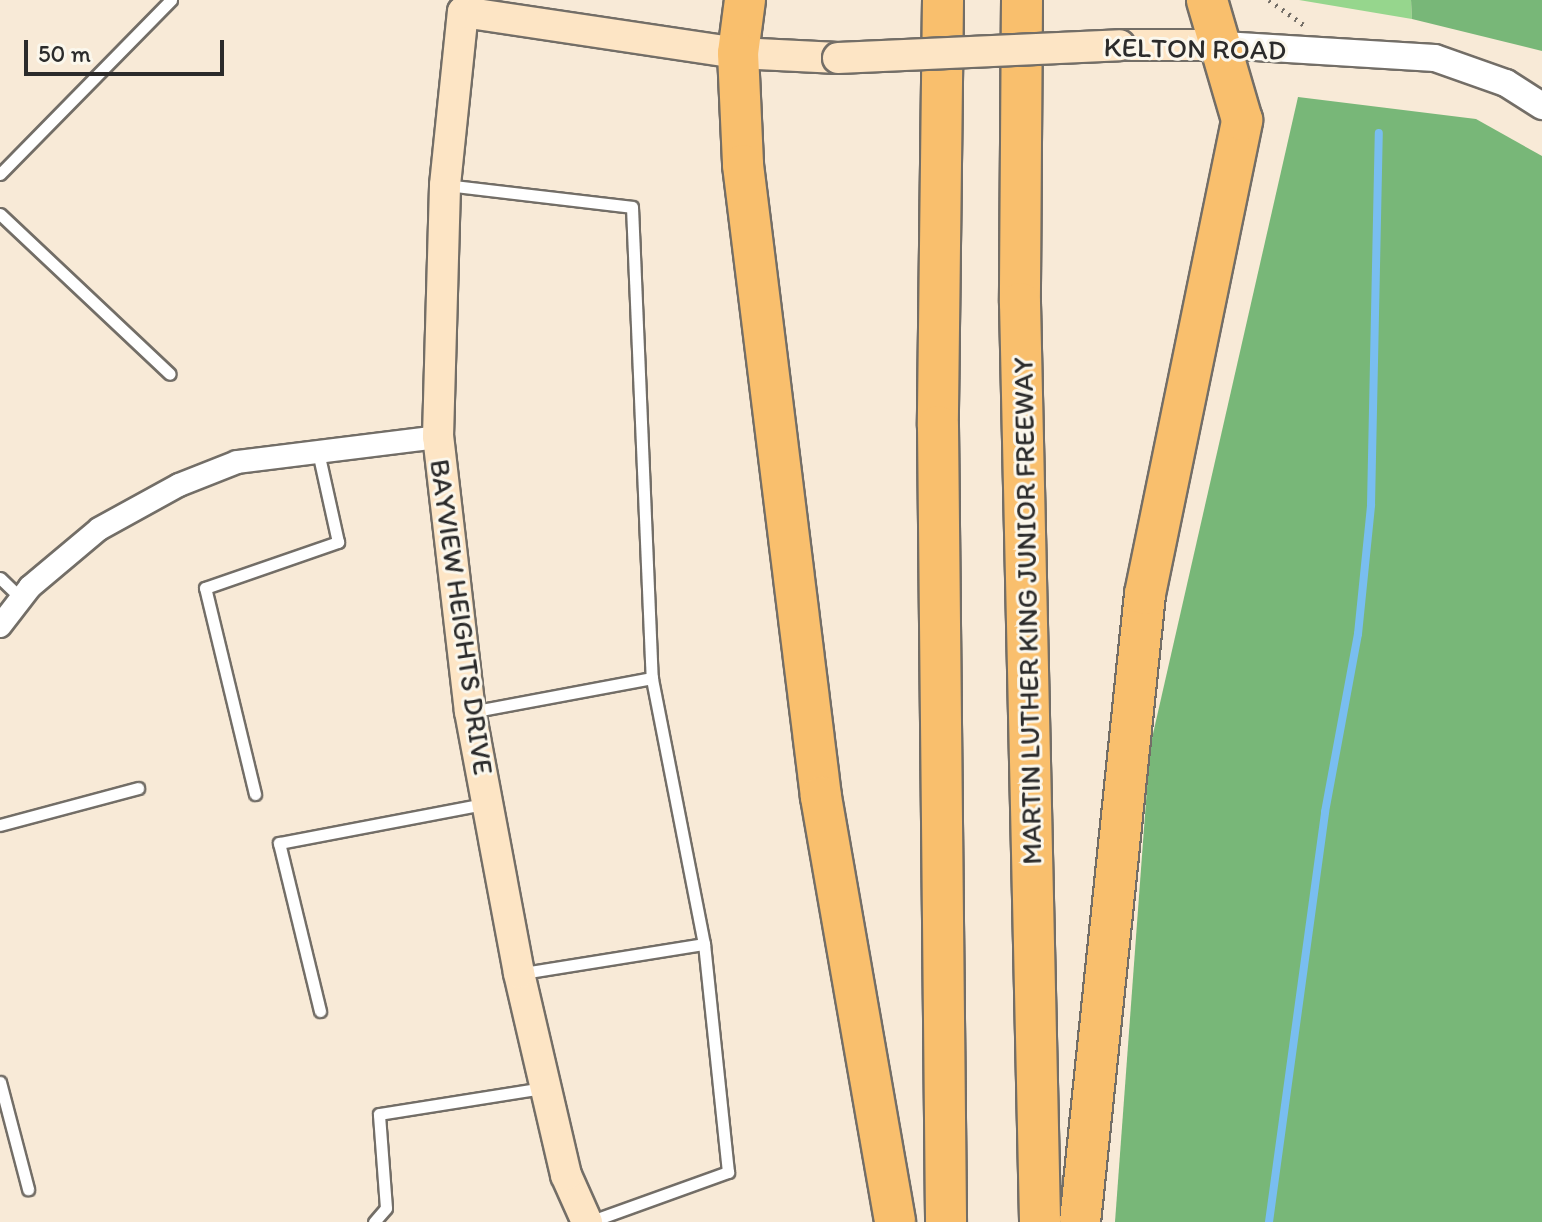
<!DOCTYPE html>
<html>
<head>
<meta charset="utf-8">
<style>
	body { margin:0 }
	#map { position:relative; width:1542px; height:1222px; overflow:hidden; background:#f8ead7; font-family:Itim,sans-serif }
	div>[style] { position:absolute }
	.green>* { inset:0; background:#96d68d }
	.forest>* { inset:0; background:#78b778 }
	.stream>* { height:8px; margin:-4px; padding:0 4px; transform-origin:4px; border-radius:4px; background:#79bef0 }
	.path>* { height:5px; margin-top:-2.5px; transform-origin:0; background:repeating-linear-gradient(90deg,#736e67 0 2px,transparent 0 8px) }
	.roads { filter:drop-shadow(2px 0 #736e67) drop-shadow(-2px 0 #736e67) drop-shadow(0 2px #736e67) drop-shadow(0 -2px #736e67) }
	.service>* { height:11px; margin:-5.5px; padding:0 5.5px; transform-origin:5.5px; border-radius:5.5px; background:#fff }
	.minor>* { height:22px; margin:-11px; padding:0 11px; transform-origin:11px; border-radius:11px; background:#fff }
	.tertiary>* { height:26px; margin:-13px; padding:0 13px; transform-origin:13px; border-radius:13px; background:#fff }
	.secondary>* { height:30px; margin:-15px; padding:0 15px; transform-origin:15px; border-radius:15px; background:#fde5c5 }
	.motorway>* { height:40px; margin:-20px; padding:0 20px; transform-origin:20px; border-radius:20px; background:#f9bf6d }
	.bridges { filter:drop-shadow(2px 0 #736e67) drop-shadow(-2px 0 #736e67) drop-shadow(0 2px #736e67) drop-shadow(0 -2px #736e67) }
	.secondary-bridge>* { height:30px; margin:-15px; padding:0 15px; transform-origin:15px; border-radius:15px; background:#fde5c5 }
	span { translate:-50% -50%; white-space:nowrap; text-align:center; line-height:1.15; -webkit-text-stroke:6px #fbf7ec; paint-order:stroke }
	.street-label { font-size:28px; color:#2b2b2b }
	.scale { position:absolute; left:24px; top:40px; width:200px; height:36px; box-sizing:border-box; border:4px solid #2b2b2b; border-top:0; padding-left:10px; font-size:24px; line-height:28px; white-space:nowrap; color:#2b2b2b; -webkit-text-stroke:6px #fbf7ec; paint-order:stroke }
</style>
</head>
<body>
<div id="map">
	<div class="green">
		<i style="clip-path:polygon(1299px 0,1411px 0,1412px 19px)"></i>
	</div>
	<div class="forest">
		<i style="clip-path:polygon(1411px 0,1542px 0,1542px 51px,1412px 19px)"></i>
		<i style="clip-path:polygon(1298px 97px,1476px 119px,1542px 156px,1542px 1222px,1115px 1222px,1150px 747px)"></i>
	</div>
	<div class="stream">
		<i style="left:1269px;top:1222px;width:414px;rotate:-82.2deg"></i>
		<i style="left:1325px;top:812px;width:181px;rotate:-79.5deg"></i>
		<i style="left:1358px;top:634px;width:130px;rotate:-84.2deg"></i>
		<i style="left:1371px;top:505px;width:372px;rotate:-88.8deg"></i>
	</div>
	<div class="path">
		<i style="left:1269px;top:0;width:43px;rotate:35.5deg"></i>
	</div>
	<div class="roads">
		<div class="service">
			<i style="left:0;top:174px;width:244px;rotate:-45.5deg"></i>
			<i style="left:446px;top:185px;width:187px;rotate:6.7deg"></i>
			<i style="left:632px;top:207px;width:471px;rotate:87.6deg"></i>
			<i style="left:652px;top:678px;width:184px;rotate:169.4deg"></i>
			<i style="left:0;top:214px;width:233px;rotate:43.3deg"></i>
			<i style="left:0;top:578px;width:29px;rotate:44deg"></i>
			<i style="left:255px;top:794px;width:212px;rotate:-103.6deg"></i>
			<i style="left:205px;top:588px;width:141px;rotate:-19.1deg"></i>
			<i style="left:338px;top:542px;width:92px;rotate:-102.5deg"></i>
			<i style="left:0;top:825px;width:143px;rotate:-15deg"></i>
			<i style="left:523px;top:973px;width:183px;rotate:-9.1deg"></i>
			<i style="left:320px;top:1011px;width:173px;rotate:-103.7deg"></i>
			<i style="left:279px;top:843px;width:209px;rotate:-10.8deg"></i>
			<i style="left:0;top:1082px;width:111px;rotate:75.3deg"></i>
			<i style="left:374px;top:1222px;width:18px;rotate:-49deg"></i>
			<i style="left:386px;top:1208px;width:94px;rotate:-94.3deg"></i>
			<i style="left:379px;top:1114px;width:166px;rotate:-9deg"></i>
			<i style="left:589px;top:1222px;width:148px;rotate:-19.8deg"></i>
			<i style="left:728px;top:1172px;width:229px;rotate:-96deg"></i>
			<i style="left:704px;top:944px;width:271px;rotate:-101.1deg"></i>
		</div>
		<div class="minor">
			<i style="left:0;top:626px;width:49px;rotate:-52.4deg"></i>
			<i style="left:30px;top:587px;width:90px;rotate:-40deg"></i>
			<i style="left:99px;top:529px;width:91px;rotate:-28.8deg"></i>
			<i style="left:179px;top:485px;width:62px;rotate:-21.6deg"></i>
			<i style="left:237px;top:462px;width:203px;rotate:-7.1deg"></i>
		</div>
		<div class="tertiary">
			<i style="left:1223px;top:45px;width:212px;rotate:3.5deg"></i>
			<i style="left:1435px;top:58px;width:75px;rotate:19.4deg"></i>
			<i style="left:1506px;top:83px;width:43px;rotate:32.6deg"></i>
		</div>
		<div class="secondary">
			<i style="left:1120px;top:45px;width:103px"></i>
			<i style="left:587px;top:1222px;width:51px;rotate:-114.1deg"></i>
			<i style="left:566px;top:1175px;width:207px;rotate:-103.1deg"></i>
			<i style="left:519px;top:973px;width:266px;rotate:-100.6deg"></i>
			<i style="left:470px;top:712px;width:277px;rotate:-96.6deg"></i>
			<i style="left:438px;top:437px;width:252px;rotate:-88.4deg"></i>
			<i style="left:445px;top:185px;width:174px;rotate:-84.1deg"></i>
			<i style="left:463px;top:12px;width:278px;rotate:8.5deg"></i>
			<i style="left:738px;top:53px;width:100px;rotate:2.9deg"></i>
		</div>
		<div class="motorway">
			<i style="left:745px;top:0;width:53px;rotate:97.5deg"></i>
			<i style="left:738px;top:53px;width:112px;rotate:87.4deg"></i>
			<i style="left:743px;top:165px;width:637px;rotate:82.96deg"></i>
			<i style="left:821px;top:797px;width:431px;rotate:80.1deg"></i>
			<i style="left:943px;top:0;width:426px;rotate:90.7deg"></i>
			<i style="left:938px;top:426px;width:796px;rotate:89.42deg"></i>
			<i style="left:1022px;top:0;width:303px;rotate:90.4deg"></i>
			<i style="left:1020px;top:303px;width:919px;rotate:88.75deg"></i>
			<i style="left:1080px;top:1222px;width:631px;rotate:-84.09deg"></i>
			<i style="left:1145px;top:594px;width:484px;rotate:-78.4deg"></i>
			<i style="left:1242px;top:120px;width:125px;rotate:-106.3deg"></i>
		</div>
	</div>
	<div class="bridges">
		<div class="secondary-bridge">
			<i style="left:838px;top:58px;width:282px;rotate:-2.6deg"></i>
		</div>
	</div>
	<div class="street-label">
		<span style="left:1195px;top:48px;rotate:1deg">KELTON ROAD</span>
		<span style="left:1027px;top:611px;rotate:-91deg">MARTIN LUTHER KING JUNIOR FREEWAY</span>
		<span style="left:462px;top:617px;rotate:82deg">BAYVIEW HEIGHTS DRIVE</span>
	</div>
	<div class="scale">50 m</div>
</div>
</body>
</html>
